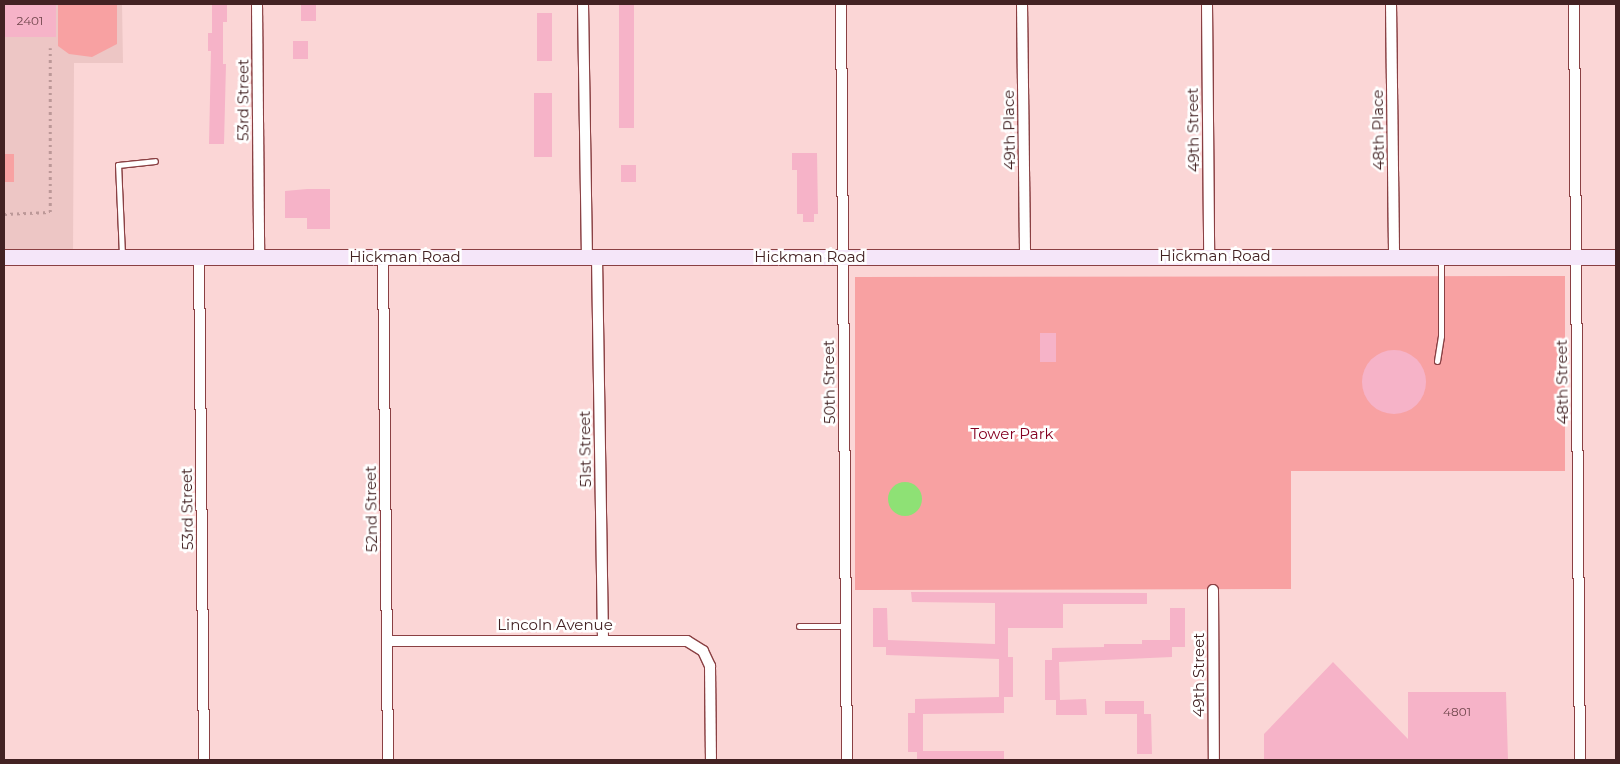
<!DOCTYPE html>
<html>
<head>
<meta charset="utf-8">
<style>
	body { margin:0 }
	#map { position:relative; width:1620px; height:764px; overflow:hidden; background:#fbd6d6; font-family:Montserrat,sans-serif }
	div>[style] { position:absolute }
	.built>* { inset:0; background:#edc6c5 }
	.green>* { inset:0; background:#f8a1a2; transform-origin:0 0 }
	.water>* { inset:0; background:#8ee175 }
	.round { border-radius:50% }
	.building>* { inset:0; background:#f6b3c8; transform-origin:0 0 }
	.path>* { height:2.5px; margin-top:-1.25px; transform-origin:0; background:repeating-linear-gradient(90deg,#bc9898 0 2.5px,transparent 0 6.5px) }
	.roads { filter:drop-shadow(1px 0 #8a4043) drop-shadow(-1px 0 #8a4043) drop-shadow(0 1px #8a4043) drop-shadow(0 -1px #8a4043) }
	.lane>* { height:5px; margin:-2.5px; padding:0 2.5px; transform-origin:2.5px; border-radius:2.5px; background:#fff }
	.street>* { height:10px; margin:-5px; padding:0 5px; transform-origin:5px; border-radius:5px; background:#fff }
	.secondary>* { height:15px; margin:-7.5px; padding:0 7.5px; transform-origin:7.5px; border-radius:7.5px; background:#f5e6f9 }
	span { translate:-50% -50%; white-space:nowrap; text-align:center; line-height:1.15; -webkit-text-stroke:5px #fff; paint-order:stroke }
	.number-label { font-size:12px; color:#70464c }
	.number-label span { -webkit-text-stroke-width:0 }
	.street-label { font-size:15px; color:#432223 }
	.park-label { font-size:15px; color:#840121 }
	.frame { position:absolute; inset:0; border:5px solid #432223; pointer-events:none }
</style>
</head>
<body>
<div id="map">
	<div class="built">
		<i style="clip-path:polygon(4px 4px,122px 4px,123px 63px,74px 63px,73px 257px,4px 257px)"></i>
	</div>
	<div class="green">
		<i style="clip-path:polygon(58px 4px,117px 4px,117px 44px,92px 57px,69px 54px,58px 46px)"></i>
		<i style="left:14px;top:154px;width:28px;height:10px;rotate:90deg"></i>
		<i style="clip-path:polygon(1565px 276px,1565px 471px,1291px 471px,1291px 589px,855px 590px,855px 277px)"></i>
	</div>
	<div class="water">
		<i class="round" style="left:888px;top:482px;width:34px;height:34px"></i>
	</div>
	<div class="building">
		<i style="left:4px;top:4px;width:52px;height:33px"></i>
		<i style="clip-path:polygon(212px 4px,227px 4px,227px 22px,223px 22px,223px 64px,226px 64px,224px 144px,209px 144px,211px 51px,208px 51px,208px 33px,212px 33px)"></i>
		<i style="left:301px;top:4px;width:15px;height:17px"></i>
		<i style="left:619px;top:4px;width:15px;height:124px"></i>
		<i style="left:537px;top:13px;width:15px;height:48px"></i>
		<i style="left:293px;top:41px;width:15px;height:18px"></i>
		<i style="left:534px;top:93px;width:18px;height:64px"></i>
		<i style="clip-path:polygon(792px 153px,817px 153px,818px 214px,814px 214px,814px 222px,803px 222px,803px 214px,797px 214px,797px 170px,792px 170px)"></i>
		<i style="left:621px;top:165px;width:15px;height:17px"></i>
		<i style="clip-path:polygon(307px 189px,330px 189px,330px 229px,307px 229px,307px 218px,285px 218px,285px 191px)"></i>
		<i style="left:1056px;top:333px;width:29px;height:16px;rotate:90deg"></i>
		<i class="round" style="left:1362px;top:350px;width:64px;height:64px"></i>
		<i style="clip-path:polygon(911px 592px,1147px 593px,1147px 604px,1063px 604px,1063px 628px,1008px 628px,1008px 657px,1013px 657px,1013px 697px,1004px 697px,1004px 713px,923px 714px,923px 751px,1004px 751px,1004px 760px,917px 760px,917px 752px,908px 752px,908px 713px,915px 713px,915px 699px,999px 697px,999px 659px,886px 655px,886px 647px,873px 647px,873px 608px,887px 608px,888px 640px,995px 644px,995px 603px,912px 602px)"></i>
		<i style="clip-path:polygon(1170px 608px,1185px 608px,1185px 647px,1172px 647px,1172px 657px,1059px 662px,1060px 700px,1086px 699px,1087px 715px,1056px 715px,1056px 700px,1045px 700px,1045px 660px,1052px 660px,1052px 648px,1104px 647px,1104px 644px,1142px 644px,1142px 640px,1170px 640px)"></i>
		<i style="clip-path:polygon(1333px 662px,1408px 739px,1408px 692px,1506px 692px,1508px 760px,1264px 760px,1264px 734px)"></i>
		<i style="clip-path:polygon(1105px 701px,1144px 701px,1144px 714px,1151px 714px,1152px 754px,1137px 754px,1137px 714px,1105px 714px)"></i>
	</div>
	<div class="path">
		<i style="left:4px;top:214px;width:46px;rotate:-2.5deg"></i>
		<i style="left:50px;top:212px;width:164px;rotate:-90deg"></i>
	</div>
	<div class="roads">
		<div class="lane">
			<i style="left:122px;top:255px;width:90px;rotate:-92.5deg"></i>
			<i style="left:118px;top:165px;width:37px;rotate:-6deg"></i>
			<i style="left:1437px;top:361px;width:25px;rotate:-81deg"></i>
			<i style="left:1441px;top:336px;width:77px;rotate:-90deg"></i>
			<i style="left:799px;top:626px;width:47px"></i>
		</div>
		<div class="street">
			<i style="left:257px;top:4px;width:253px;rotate:89.5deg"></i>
			<i style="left:583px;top:4px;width:253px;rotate:89.1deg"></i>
			<i style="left:841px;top:4px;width:756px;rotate:89.55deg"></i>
			<i style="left:1022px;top:4px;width:252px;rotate:89.3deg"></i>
			<i style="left:1207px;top:4px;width:252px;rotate:89.5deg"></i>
			<i style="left:1391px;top:4px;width:252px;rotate:89.3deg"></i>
			<i style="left:1574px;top:4px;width:756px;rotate:89.55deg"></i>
			<i style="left:199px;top:257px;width:503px;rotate:89.43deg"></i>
			<i style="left:383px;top:257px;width:503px;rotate:89.43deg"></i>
			<i style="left:597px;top:257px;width:383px;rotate:89.1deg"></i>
			<i style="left:1213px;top:590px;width:170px;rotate:89.7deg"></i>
			<i style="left:387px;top:641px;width:300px"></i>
			<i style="left:687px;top:641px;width:19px;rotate:32deg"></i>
			<i style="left:703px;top:651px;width:17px;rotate:65deg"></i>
			<i style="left:710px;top:666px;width:94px;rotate:89.4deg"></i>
		</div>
		<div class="secondary">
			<i style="left:4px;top:257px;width:1612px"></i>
		</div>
	</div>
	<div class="number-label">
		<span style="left:30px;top:21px">2401</span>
		<span style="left:1457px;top:712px">4801</span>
	</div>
	<div class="street-label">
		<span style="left:243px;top:100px;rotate:-90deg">53rd Street</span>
		<span style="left:1009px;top:130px;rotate:-91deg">49th Place</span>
		<span style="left:1193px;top:130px;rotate:-91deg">49th Street</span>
		<span style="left:1378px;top:130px;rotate:-91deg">48th Place</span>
		<span style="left:1215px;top:256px">Hickman Road</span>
		<span style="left:405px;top:257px">Hickman Road</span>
		<span style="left:810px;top:257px">Hickman Road</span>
		<span style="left:829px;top:382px;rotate:-91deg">50th Street</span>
		<span style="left:1562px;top:382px;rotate:-91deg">48th Street</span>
		<span style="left:585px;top:449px;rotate:-91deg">51st Street</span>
		<span style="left:187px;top:509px;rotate:-91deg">53rd Street</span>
		<span style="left:371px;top:509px;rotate:-91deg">52nd Street</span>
		<span style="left:555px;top:625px">Lincoln Avenue</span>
		<span style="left:1199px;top:675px;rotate:-90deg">49th Street</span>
	</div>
	<div class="park-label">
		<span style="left:1012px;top:434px">Tower Park</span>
	</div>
	<div class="frame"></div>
</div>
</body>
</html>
